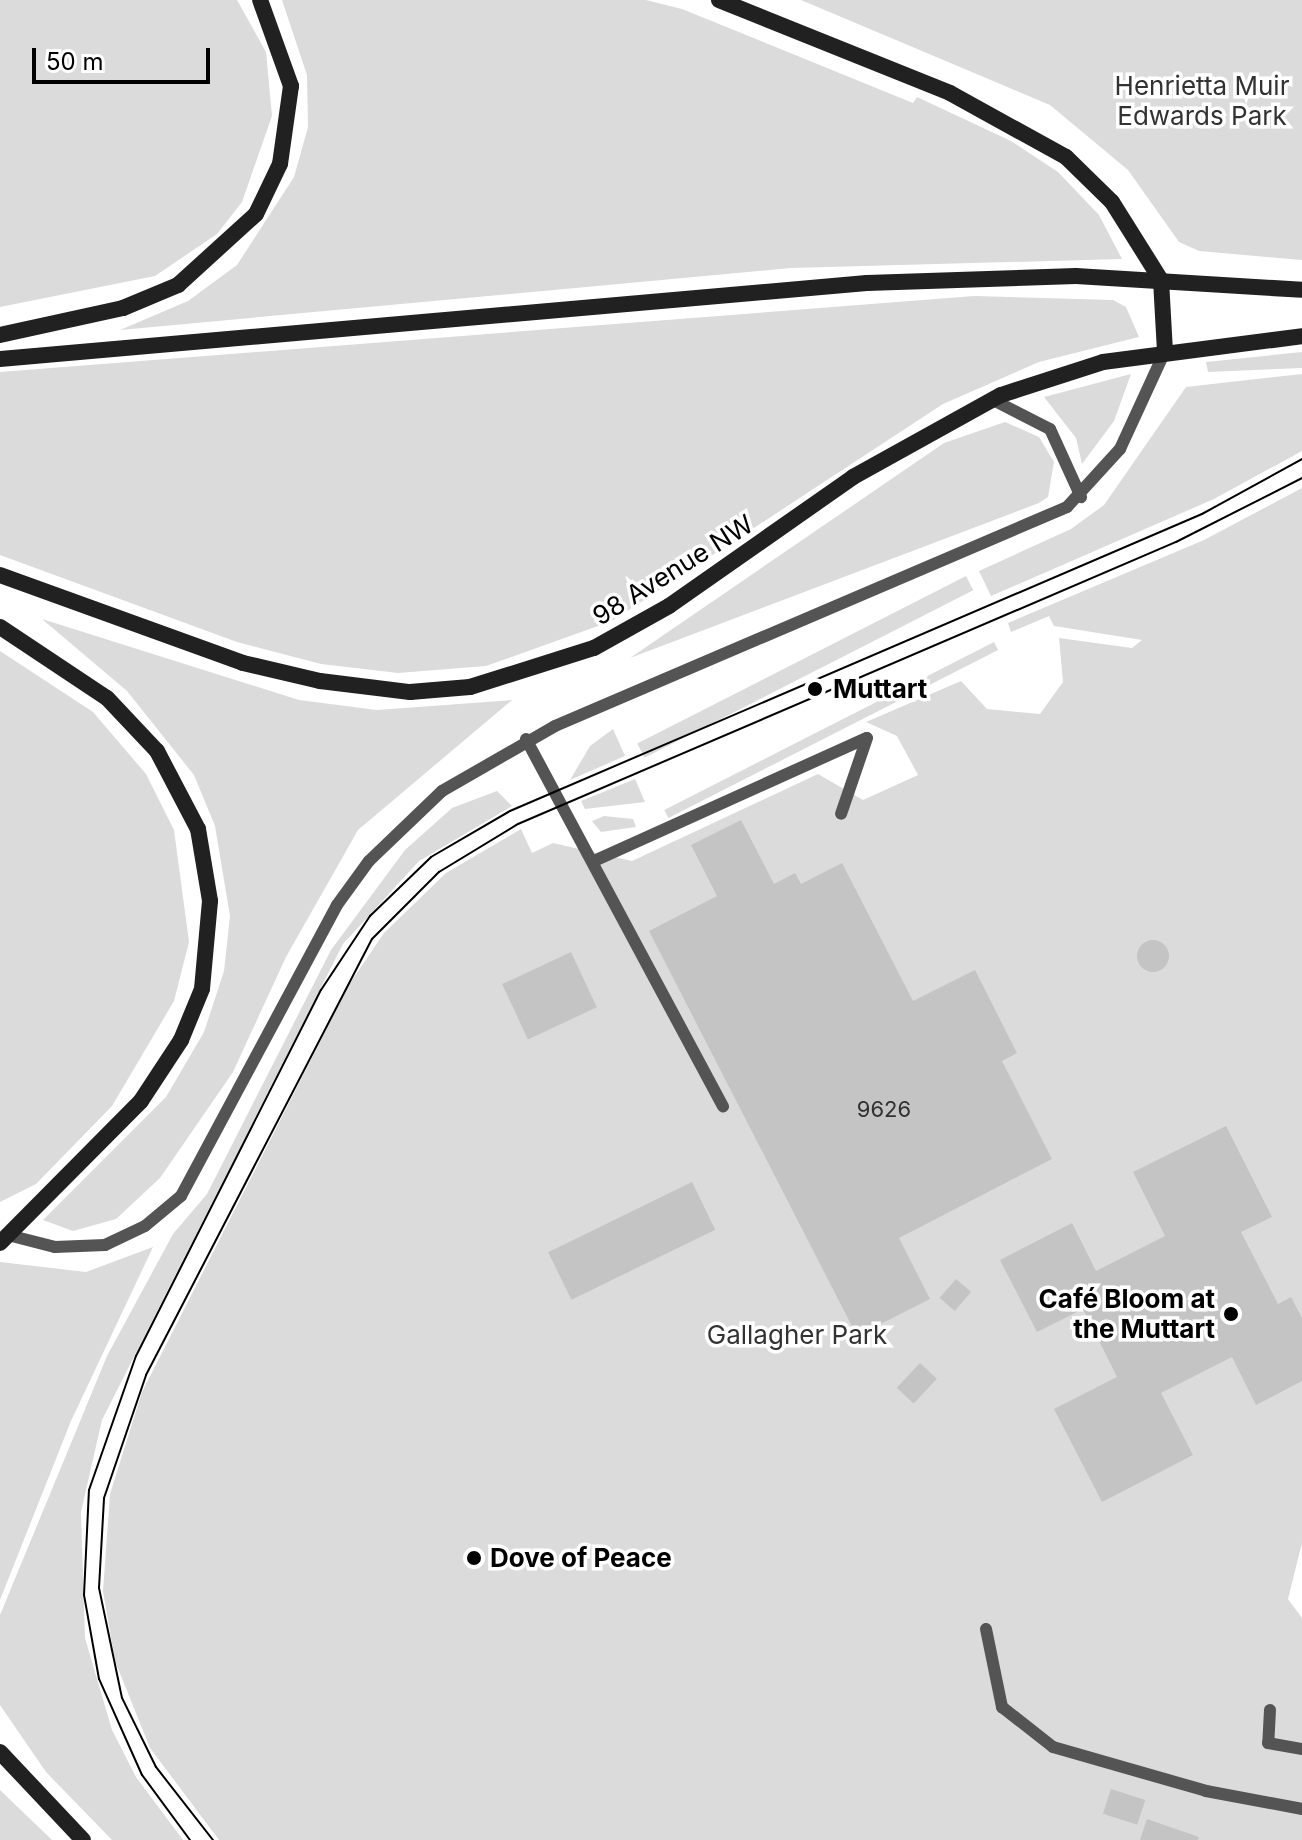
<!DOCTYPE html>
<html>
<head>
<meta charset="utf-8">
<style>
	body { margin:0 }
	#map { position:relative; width:1302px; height:1840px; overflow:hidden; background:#fff; font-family:Inter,sans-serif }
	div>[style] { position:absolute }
	.green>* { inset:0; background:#dbdbdb; transform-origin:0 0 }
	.building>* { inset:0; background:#c4c4c4; transform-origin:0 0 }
	.round { border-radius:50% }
	.lane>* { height:12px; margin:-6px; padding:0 6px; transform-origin:6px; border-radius:6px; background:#545454 }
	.secondary>* { height:16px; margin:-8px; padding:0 8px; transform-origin:8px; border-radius:8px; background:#212121 }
	.tram>* { height:2px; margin:-1px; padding:0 1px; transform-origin:1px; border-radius:1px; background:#000 }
	.dots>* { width:22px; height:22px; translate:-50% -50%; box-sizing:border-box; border:4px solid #fff; border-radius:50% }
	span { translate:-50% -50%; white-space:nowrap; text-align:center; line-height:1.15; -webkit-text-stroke:7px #fff; paint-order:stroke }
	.number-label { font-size:22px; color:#313131 }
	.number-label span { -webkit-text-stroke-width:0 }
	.park-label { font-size:26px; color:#323232 }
	.street-label { font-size:26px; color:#000 }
	.poi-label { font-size:26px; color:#000; font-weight:700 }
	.left { translate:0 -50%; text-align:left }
	.right { translate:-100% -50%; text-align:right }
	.scale { position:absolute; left:32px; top:48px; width:178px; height:36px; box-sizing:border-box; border:4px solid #000; border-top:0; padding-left:10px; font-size:24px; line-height:28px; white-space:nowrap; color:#000; -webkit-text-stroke:6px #fff; paint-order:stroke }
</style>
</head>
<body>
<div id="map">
	<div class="green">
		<i style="clip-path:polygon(0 0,237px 0,266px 52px,272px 116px,242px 202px,217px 234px,155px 276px,0 307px)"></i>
		<i style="clip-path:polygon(282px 0,646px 0,682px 9px,913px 103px,917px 97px,1011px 141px,1058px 172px,1099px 215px,1122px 259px,791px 268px,120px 330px,188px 301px,237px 265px,294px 177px,308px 127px,307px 75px)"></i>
		<i style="clip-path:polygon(801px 0,1302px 0,1302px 260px,1199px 251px,1179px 242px,1128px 170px,1050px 105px)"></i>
		<i style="clip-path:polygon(974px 296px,1113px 300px,1126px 307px,1139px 337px,1039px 362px,943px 404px,612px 621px,486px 666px,398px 673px,321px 664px,237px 642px,0 555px,0 372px)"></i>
		<i style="clip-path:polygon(1302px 352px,1302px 368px,1208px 372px,1206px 362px)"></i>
		<i style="clip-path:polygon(1131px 374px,1114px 421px,1082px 464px,1076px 438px,1044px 397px)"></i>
		<i style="clip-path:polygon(1302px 374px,1302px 451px,1214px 499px,991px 596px,979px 571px,1071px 529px,1104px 505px,1186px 387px)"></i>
		<i style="clip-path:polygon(1005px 422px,1039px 437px,1054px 462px,1048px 497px,1039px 503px,630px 658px,944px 443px)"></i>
		<i style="clip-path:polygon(1302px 488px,1302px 1543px,1288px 1599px,1302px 1618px,1302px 1840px,219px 1840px,150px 1748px,115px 1661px,103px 1591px,110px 1494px,142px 1392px,350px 983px,384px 933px,446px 873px,521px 829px,532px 853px,553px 843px,632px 861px,818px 774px,863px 800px,918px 775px,897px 736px,866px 722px,961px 681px,987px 709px,1040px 714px,1063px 682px,1059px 638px,1132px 648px,1142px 640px,1054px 626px,1049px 616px,1011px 632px,1008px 623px,1204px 540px)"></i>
		<i style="left:966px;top:576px;width:16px;height:369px;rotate:63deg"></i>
		<i style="clip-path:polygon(42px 619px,299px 700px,377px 710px,512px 700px,358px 830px,286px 957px,233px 1072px,160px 1178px,116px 1219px,73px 1231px,43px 1220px,166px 1097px,204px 1032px,224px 971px,230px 916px,215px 826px,194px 775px,127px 691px)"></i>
		<i style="left:994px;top:642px;width:9px;height:370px;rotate:63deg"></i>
		<i style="clip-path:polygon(0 651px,93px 712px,146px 774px,174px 830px,189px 942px,174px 1001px,112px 1106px,36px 1184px,0 1202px)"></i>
		<i style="clip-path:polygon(613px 729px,625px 756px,570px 780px,590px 746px)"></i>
		<i style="clip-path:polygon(635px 779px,645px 802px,585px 809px,581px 801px)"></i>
		<i style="clip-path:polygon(497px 791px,512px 806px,419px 861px,343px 944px,102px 1420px,81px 1512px,85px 1638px,112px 1730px,136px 1777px,183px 1840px,112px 1840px,46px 1772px,0 1705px,0 1615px,107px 1356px,173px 1234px,207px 1194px,331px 950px,405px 850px,452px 808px)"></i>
		<i style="clip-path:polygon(604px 816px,633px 819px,636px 827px,601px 832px,592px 821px)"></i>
		<i style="clip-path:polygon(153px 1247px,71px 1421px,0 1600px,0 1262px,86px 1272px)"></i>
		<i style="clip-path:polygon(0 1790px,52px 1840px,0 1840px)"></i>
	</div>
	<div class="building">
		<i style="clip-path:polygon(741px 820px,774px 884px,795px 873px,801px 884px,842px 863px,913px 1001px,975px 970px,1017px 1053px,1002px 1061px,1052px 1159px,899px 1238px,930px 1299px,857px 1336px,649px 931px,717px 896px,691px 845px)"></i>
		<i class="round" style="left:1137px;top:940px;width:32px;height:32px"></i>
		<i style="left:571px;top:952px;width:61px;height:76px;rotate:65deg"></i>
		<i style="clip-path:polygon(1226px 1126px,1272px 1217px,1241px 1232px,1278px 1304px,1291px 1297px,1302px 1318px,1302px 1381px,1256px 1405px,1232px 1357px,1161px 1393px,1193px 1455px,1102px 1502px,1054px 1409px,1117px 1377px,1083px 1309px,1037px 1332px,1000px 1260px,1072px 1223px,1096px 1271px,1165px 1236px,1133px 1172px)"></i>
		<i style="left:692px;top:1182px;width:53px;height:160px;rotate:64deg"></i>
		<i style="left:956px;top:1279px;width:20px;height:25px;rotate:41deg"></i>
		<i style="left:920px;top:1363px;width:23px;height:34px;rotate:43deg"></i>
		<i style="left:1111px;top:1789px;width:36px;height:26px;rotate:18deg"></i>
		<i style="clip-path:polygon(1147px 1819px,1199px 1837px,1198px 1840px,1140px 1840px)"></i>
	</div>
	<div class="lane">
		<i style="left:993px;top:400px;width:64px;rotate:27deg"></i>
		<i style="left:1050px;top:429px;width:75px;rotate:65.5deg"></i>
		<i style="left:526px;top:739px;width:417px;rotate:61.8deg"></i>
		<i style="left:594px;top:861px;width:299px;rotate:-24.3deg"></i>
		<i style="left:867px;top:738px;width:80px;rotate:108.9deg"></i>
		<i style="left:8px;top:1235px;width:49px;rotate:14.3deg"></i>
		<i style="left:55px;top:1247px;width:50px;rotate:-2.3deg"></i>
		<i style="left:105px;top:1245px;width:44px;rotate:-25.4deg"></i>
		<i style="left:145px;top:1226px;width:47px;rotate:-39.8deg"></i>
		<i style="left:181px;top:1196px;width:330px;rotate:-61.8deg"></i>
		<i style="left:337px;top:905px;width:54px;rotate:-54deg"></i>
		<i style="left:369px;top:861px;width:101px;rotate:-43.8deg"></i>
		<i style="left:442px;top:791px;width:130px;rotate:-29.9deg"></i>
		<i style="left:555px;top:726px;width:557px;rotate:-23.16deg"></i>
		<i style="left:1067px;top:507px;width:79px;rotate:-47.6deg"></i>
		<i style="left:1120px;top:449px;width:108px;rotate:-65.3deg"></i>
		<i style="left:986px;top:1629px;width:80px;rotate:78.4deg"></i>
		<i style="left:1002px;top:1707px;width:65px;rotate:38.1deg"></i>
		<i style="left:1053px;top:1747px;width:159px;rotate:16deg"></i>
		<i style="left:1206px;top:1791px;width:98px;rotate:10.6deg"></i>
		<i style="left:1270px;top:1710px;width:33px;rotate:93deg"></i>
		<i style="left:1268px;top:1743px;width:35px;rotate:10deg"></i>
	</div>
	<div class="secondary">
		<i style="left:719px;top:0;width:249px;rotate:21.9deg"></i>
		<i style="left:950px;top:93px;width:132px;rotate:28.9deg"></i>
		<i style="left:1066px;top:157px;width:64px;rotate:44.4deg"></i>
		<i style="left:1112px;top:202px;width:92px;rotate:57.9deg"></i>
		<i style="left:1161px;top:280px;width:71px;rotate:86.8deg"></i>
		<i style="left:0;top:335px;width:126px;rotate:-12.4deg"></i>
		<i style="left:123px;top:308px;width:60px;rotate:-22.7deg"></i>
		<i style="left:178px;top:285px;width:105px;rotate:-42.3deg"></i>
		<i style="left:256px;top:214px;width:55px;rotate:-64.4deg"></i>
		<i style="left:280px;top:164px;width:79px;rotate:-82deg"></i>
		<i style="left:291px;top:86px;width:91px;rotate:-109.8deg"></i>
		<i style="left:0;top:359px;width:870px;rotate:-5.01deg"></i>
		<i style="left:867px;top:283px;width:209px;rotate:-1.9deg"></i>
		<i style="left:1076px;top:276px;width:226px;rotate:3.5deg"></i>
		<i style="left:0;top:575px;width:258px;rotate:19.9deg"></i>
		<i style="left:243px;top:663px;width:79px;rotate:13.2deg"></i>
		<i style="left:320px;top:681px;width:91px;rotate:7deg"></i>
		<i style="left:410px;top:692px;width:60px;rotate:-4.8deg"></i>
		<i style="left:470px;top:687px;width:130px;rotate:-17.5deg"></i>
		<i style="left:594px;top:648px;width:86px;rotate:-29.2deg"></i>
		<i style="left:669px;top:606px;width:225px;rotate:-35deg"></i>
		<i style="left:853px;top:477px;width:169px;rotate:-29deg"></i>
		<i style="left:1001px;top:395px;width:107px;rotate:-17.9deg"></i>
		<i style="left:1103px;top:362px;width:201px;rotate:-7.4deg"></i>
		<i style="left:0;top:627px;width:128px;rotate:33.6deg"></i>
		<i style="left:107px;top:698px;width:73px;rotate:46.7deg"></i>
		<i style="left:157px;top:751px;width:88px;rotate:62.3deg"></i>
		<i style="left:198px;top:829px;width:73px;rotate:80.5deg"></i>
		<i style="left:210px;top:901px;width:88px;rotate:95.2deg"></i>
		<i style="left:202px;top:989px;width:55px;rotate:112.4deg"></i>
		<i style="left:181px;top:1040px;width:73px;rotate:123.3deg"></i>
		<i style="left:141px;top:1101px;width:200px;rotate:134.8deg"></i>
		<i style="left:0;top:1752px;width:121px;rotate:46.7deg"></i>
	</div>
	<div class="tram">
		<i style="left:190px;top:1840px;width:81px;rotate:-126.4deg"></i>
		<i style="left:142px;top:1775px;width:105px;rotate:-114.1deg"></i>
		<i style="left:99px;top:1679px;width:85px;rotate:-100.1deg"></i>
		<i style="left:84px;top:1595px;width:105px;rotate:-87.3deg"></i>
		<i style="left:89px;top:1490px;width:142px;rotate:-70.7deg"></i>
		<i style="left:136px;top:1356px;width:410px;rotate:-63.2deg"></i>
		<i style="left:321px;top:990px;width:89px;rotate:-56.5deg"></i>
		<i style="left:370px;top:916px;width:85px;rotate:-44deg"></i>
		<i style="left:431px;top:857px;width:91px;rotate:-30.2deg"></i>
		<i style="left:510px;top:811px;width:753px;rotate:-23.23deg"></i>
		<i style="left:1202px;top:514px;width:114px;rotate:-28.8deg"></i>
		<i style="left:213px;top:1840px;width:93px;rotate:-128deg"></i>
		<i style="left:156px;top:1767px;width:77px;rotate:-116.2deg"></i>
		<i style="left:122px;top:1698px;width:112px;rotate:-101.8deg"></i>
		<i style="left:99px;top:1588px;width:90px;rotate:-86.8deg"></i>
		<i style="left:104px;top:1498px;width:130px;rotate:-71.1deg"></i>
		<i style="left:146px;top:1375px;width:491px;rotate:-62.6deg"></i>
		<i style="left:372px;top:939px;width:95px;rotate:-45deg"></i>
		<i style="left:439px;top:872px;width:92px;rotate:-31.3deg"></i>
		<i style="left:518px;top:824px;width:716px;rotate:-23.2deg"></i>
		<i style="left:1176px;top:542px;width:141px;rotate:-26.9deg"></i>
	</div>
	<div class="dots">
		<i style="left:815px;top:689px;background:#000"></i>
		<i style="left:1231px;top:1314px;background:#000"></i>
		<i style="left:474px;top:1558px;background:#000"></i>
	</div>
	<div class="number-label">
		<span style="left:884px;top:1110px">9626</span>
	</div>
	<div class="park-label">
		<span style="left:1202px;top:101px">Henrietta Muir<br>Edwards Park</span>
		<span style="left:797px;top:1335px">Gallagher Park</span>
	</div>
	<div class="street-label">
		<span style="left:673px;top:570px;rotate:-32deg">98 Avenue NW</span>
	</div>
	<div class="poi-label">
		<span class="left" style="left:833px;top:689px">Muttart</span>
		<span class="right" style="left:1215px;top:1314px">Café Bloom at<br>the Muttart</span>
		<span class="left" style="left:490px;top:1558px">Dove of Peace</span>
	</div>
	<div class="scale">50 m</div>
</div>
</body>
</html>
